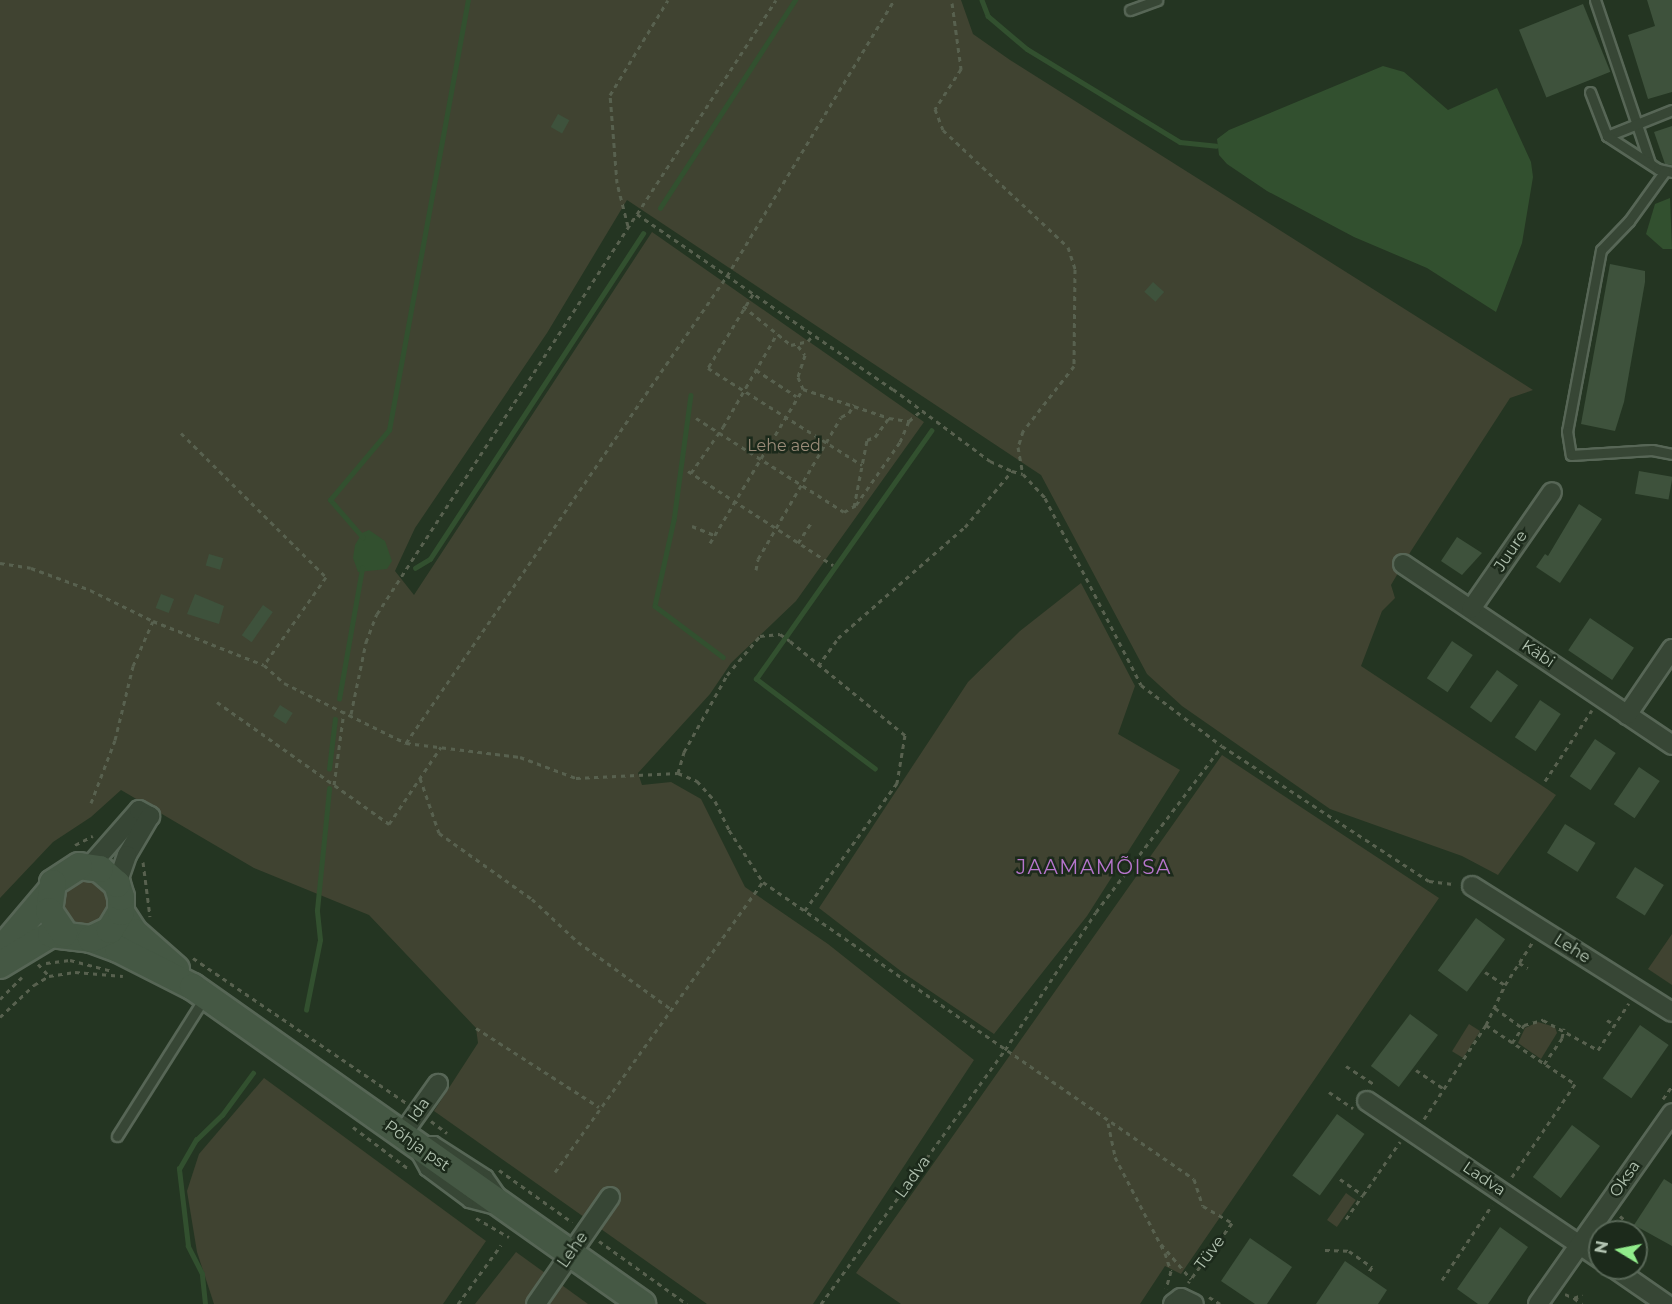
<!DOCTYPE html>
<html>
<head>
<meta charset="utf-8">
<style>
	body { margin:0 }
	#map { position:relative; width:1672px; height:1304px; overflow:hidden; background:#243522; font-family:Montserrat,sans-serif }
	div>[style] { position:absolute }
	.green>* { inset:0; background:#404331; transform-origin:0 0 }
	.round { border-radius:50% }
	.water>* { inset:0; background:#32502f }
	.stream>* { height:4.5px; margin:-2.25px; padding:0 2.25px; transform-origin:2.25px; border-radius:2.25px; background:#32502f }
	.building>* { inset:0; background:#3e523c; transform-origin:0 0 }
	.path>* { height:3px; margin-top:-1.5px; transform-origin:0; background:repeating-linear-gradient(90deg,#58614f 0 4.5px,transparent 0 9px) }
	.roads { filter:drop-shadow(2px 0 #576656) drop-shadow(-2px 0 #576656) drop-shadow(0 2px #576656) drop-shadow(0 -2px #576656) }
	.lane>* { height:9px; margin:-4.5px; padding:0 4.5px; transform-origin:4.5px; border-radius:4.5px; background:#374635 }
	.street>* { height:18px; margin:-9px; padding:0 9px; transform-origin:9px; border-radius:9px; background:#374635 }
	.secondary>* { height:26px; margin:-13px; padding:0 13px; transform-origin:13px; border-radius:13px; background:#455844 }
	span { translate:-50% -50%; white-space:nowrap; text-align:center; line-height:1.15; -webkit-text-stroke:5px #1c2a1b; paint-order:stroke }
	.park-label { font-size:16px; color:#9b8c79 }
	.street-label { font-size:16px; color:#b1c2b0 }
	.quarter-label { font-size:20px; color:#b775cd; letter-spacing:1.5px }
	.north { position:absolute; left:1588px; top:1220px; width:60px; height:60px; box-sizing:border-box; background:#1c2a1b; border:2px solid #586757; border-radius:50%; rotate:280deg; font-size:16px; font-weight:700; line-height:24px; text-align:center; color:#b1c2b0 }
	.north::after { content:''; display:block; margin:auto; width:21px; height:27px; background:#91ec8b; clip-path:polygon(50% 0,100% 100%,50% 72%,0 100%) }
</style>
</head>
<body>
<div id="map">
	<div class="green">
		<i style="clip-path:polygon(0 0,961px 0,973px 34px,1010px 60px,1533px 390px,1510px 398px,1411px 551px,1391px 585px,1395px 598px,1382px 611px,1361px 666px,1556px 795px,1498px 875px,1462px 856px,1330px 809px,1182px 706px,1147px 674px,1041px 475px,627px 200px,547px 333px,415px 528px,395px 571px,414px 595px,652px 232px,924px 422px,796px 601px,731px 663px,710px 694px,638px 773px,642px 785px,671px 782px,701px 799px,745px 887px,828px 944px,974px 1060px,813px 1304px,707px 1304px,434px 1111px,478px 1043px,476px 1028px,369px 915px,254px 868px,121px 790px,91px 817px,53px 842px,0 898px)"></i>
		<i style="clip-path:polygon(1081px 583px,1135px 686px,1118px 734px,1180px 770px,1087px 916px,994px 1034px,902px 972px,819px 908px,968px 682px,1020px 631px)"></i>
		<i style="clip-path:polygon(1222px 755px,1439px 898px,1181px 1274px,1165px 1266px,1140px 1304px,901px 1304px,856px 1273px)"></i>
		<i class="round" style="left:63px;top:880px;width:44px;height:44px"></i>
		<i style="clip-path:polygon(1672px 934px,1672px 985px,1648px 969px)"></i>
		<i style="clip-path:polygon(1538px 1022px,1555px 1027px,1557px 1033px,1541px 1059px,1518px 1043px,1525px 1028px)"></i>
		<i style="left:1469px;top:1024px;width:13px;height:32px;rotate:32deg"></i>
		<i style="clip-path:polygon(264px 1078px,486px 1241px,443px 1304px,214px 1304px,197px 1252px,187px 1191px,199px 1154px)"></i>
		<i style="left:1346px;top:1193px;width:12px;height:33px;rotate:35deg"></i>
		<i style="clip-path:polygon(516px 1252px,588px 1304px,475px 1304px)"></i>
	</div>
	<div class="water">
		<i style="clip-path:polygon(1383px 66px,1404px 72px,1448px 110px,1497px 88px,1531px 162px,1533px 177px,1522px 243px,1496px 312px,1427px 268px,1354px 237px,1267px 191px,1227px 164px,1219px 155px,1217px 139px,1229px 130px)"></i>
		<i style="clip-path:polygon(1670px 198px,1672px 249px,1663px 249px,1646px 234px,1655px 204px)"></i>
		<i style="clip-path:polygon(369px 530px,385px 541px,392px 561px,387px 569px,358px 572px,353px 558px,355px 545px,362px 533px)"></i>
	</div>
	<div class="stream">
		<i style="left:982px;top:0;width:17px;rotate:69deg"></i>
		<i style="left:988px;top:16px;width:51px;rotate:40.2deg"></i>
		<i style="left:1027px;top:49px;width:179px;rotate:31.3deg"></i>
		<i style="left:1180px;top:142px;width:36px;rotate:6deg"></i>
		<i style="left:660px;top:208px;width:248px;rotate:-57deg"></i>
		<i style="left:691px;top:395px;width:126px;rotate:97.7deg"></i>
		<i style="left:674px;top:520px;width:88px;rotate:102.5deg"></i>
		<i style="left:655px;top:606px;width:85px;rotate:36.9deg"></i>
		<i style="left:363px;top:538px;width:50px;rotate:-131deg"></i>
		<i style="left:330px;top:500px;width:92px;rotate:-49.9deg"></i>
		<i style="left:389px;top:430px;width:437px;rotate:-79.6deg"></i>
		<i style="left:415px;top:568px;width:17px;rotate:-31deg"></i>
		<i style="left:430px;top:559px;width:389px;rotate:-56.8deg"></i>
		<i style="left:339px;top:699px;width:133px;rotate:-80deg"></i>
		<i style="left:329px;top:769px;width:50px;rotate:-83.2deg"></i>
		<i style="left:875px;top:769px;width:149px;rotate:-142.9deg"></i>
		<i style="left:756px;top:679px;width:304px;rotate:-54.8deg"></i>
		<i style="left:306px;top:1010px;width:71px;rotate:-78.7deg"></i>
		<i style="left:320px;top:940px;width:30px;rotate:-96deg"></i>
		<i style="left:317px;top:910px;width:122px;rotate:-84.3deg"></i>
		<i style="left:205px;top:1304px;width:30px;rotate:-96deg"></i>
		<i style="left:202px;top:1274px;width:31px;rotate:-117deg"></i>
		<i style="left:188px;top:1246px;width:78px;rotate:-96.7deg"></i>
		<i style="left:179px;top:1169px;width:34px;rotate:-60deg"></i>
		<i style="left:196px;top:1140px;width:36px;rotate:-44deg"></i>
		<i style="left:222px;top:1115px;width:52px;rotate:-53.6deg"></i>
	</div>
	<div class="building">
		<i style="clip-path:polygon(1647px 0,1672px 0,1672px 92px,1648px 99px,1628px 35px,1655px 26px)"></i>
		<i style="left:1583px;top:4px;width:73px;height:69px;rotate:68deg"></i>
		<i style="left:558px;top:114px;width:13px;height:15px;rotate:29deg"></i>
		<i style="clip-path:polygon(1672px 126px,1672px 165px,1665px 164px,1654px 132px)"></i>
		<i style="clip-path:polygon(1610px 264px,1645px 271px,1645px 282px,1624px 402px,1615px 431px,1581px 424px)"></i>
		<i style="left:1153px;top:282px;width:15px;height:13px;rotate:42deg"></i>
		<i style="left:1639px;top:471px;width:34px;height:23px;rotate:10deg"></i>
		<i style="clip-path:polygon(1579px 504px,1602px 519px,1560px 583px,1536px 567px,1545px 554px,1548px 556px)"></i>
		<i style="clip-path:polygon(1457px 537px,1482px 553px,1462px 575px,1441px 561px)"></i>
		<i style="left:209px;top:554px;width:15px;height:12px;rotate:16deg"></i>
		<i style="left:161px;top:594px;width:14px;height:15px;rotate:21deg"></i>
		<i style="clip-path:polygon(195px 594px,224px 606px,219px 624px,187px 614px)"></i>
		<i style="left:263px;top:605px;width:12px;height:37px;rotate:35deg"></i>
		<i style="left:1590px;top:618px;width:53px;height:39px;rotate:34deg"></i>
		<i style="left:1452px;top:641px;width:25px;height:45px;rotate:34deg"></i>
		<i style="left:1497px;top:670px;width:26px;height:46px;rotate:36deg"></i>
		<i style="left:1540px;top:700px;width:25px;height:45px;rotate:34deg"></i>
		<i style="left:280px;top:705px;width:15px;height:13px;rotate:32deg"></i>
		<i style="left:1595px;top:739px;width:25px;height:45px;rotate:34deg"></i>
		<i style="left:1639px;top:767px;width:25px;height:45px;rotate:34deg"></i>
		<i style="left:1565px;top:824px;width:36px;height:34px;rotate:32deg"></i>
		<i style="left:1635px;top:867px;width:34px;height:36px;rotate:32deg"></i>
		<i style="left:1476px;top:918px;width:36px;height:65px;rotate:36deg"></i>
		<i style="left:1410px;top:1014px;width:35px;height:65px;rotate:37deg"></i>
		<i style="left:1640px;top:1025px;width:35px;height:65px;rotate:35deg"></i>
		<i style="left:1337px;top:1114px;width:34px;height:76px;rotate:36deg"></i>
		<i style="left:1572px;top:1125px;width:35px;height:65px;rotate:37deg"></i>
		<i style="clip-path:polygon(1664px 1179px,1672px 1184px,1672px 1246px,1634px 1225px)"></i>
		<i style="clip-path:polygon(1500px 1227px,1528px 1247px,1488px 1304px,1478px 1304px,1457px 1289px)"></i>
		<i style="clip-path:polygon(1250px 1238px,1292px 1267px,1267px 1304px,1255px 1304px,1221px 1281px)"></i>
		<i style="clip-path:polygon(1345px 1261px,1387px 1290px,1378px 1304px,1316px 1304px)"></i>
	</div>
	<div class="path">
		<i style="left:952px;top:3px;width:67px;rotate:82.2deg"></i>
		<i style="left:961px;top:69px;width:48px;rotate:123deg"></i>
		<i style="left:935px;top:109px;width:22px;rotate:69deg"></i>
		<i style="left:943px;top:130px;width:171px;rotate:43.1deg"></i>
		<i style="left:1068px;top:247px;width:23px;rotate:72deg"></i>
		<i style="left:1075px;top:269px;width:97px;rotate:90.6deg"></i>
		<i style="left:1074px;top:366px;width:83px;rotate:128.1deg"></i>
		<i style="left:1023px;top:431px;width:17px;rotate:107deg"></i>
		<i style="left:1018px;top:447px;width:27px;rotate:80deg"></i>
		<i style="left:637px;top:214px;width:255px;rotate:-57deg"></i>
		<i style="left:628px;top:226px;width:44px;rotate:-104.3deg"></i>
		<i style="left:617px;top:183px;width:88px;rotate:-94.5deg"></i>
		<i style="left:610px;top:95px;width:111px;rotate:-58.6deg"></i>
		<i style="left:753px;top:294px;width:87px;rotate:121.3deg"></i>
		<i style="left:708px;top:368px;width:182px;rotate:32.2deg"></i>
		<i style="left:743px;top:306px;width:62px;rotate:39.1deg"></i>
		<i style="left:791px;top:345px;width:17px;rotate:-13deg"></i>
		<i style="left:808px;top:341px;width:8px;rotate:-50deg"></i>
		<i style="left:798px;top:346px;width:11px;rotate:52deg"></i>
		<i style="left:805px;top:355px;width:23px;rotate:108deg"></i>
		<i style="left:798px;top:377px;width:13px;rotate:67deg"></i>
		<i style="left:756px;top:370px;width:48px;rotate:33deg"></i>
		<i style="left:696px;top:418px;width:175px;rotate:32.4deg"></i>
		<i style="left:844px;top:512px;width:14px;rotate:-30deg"></i>
		<i style="left:856px;top:505px;width:77px;rotate:-55.1deg"></i>
		<i style="left:900px;top:442px;width:23px;rotate:-67deg"></i>
		<i style="left:181px;top:433px;width:204px;rotate:44.8deg"></i>
		<i style="left:326px;top:577px;width:108px;rotate:125.2deg"></i>
		<i style="left:688px;top:471px;width:173px;rotate:33deg"></i>
		<i style="left:691px;top:473px;width:56px;rotate:-55.2deg"></i>
		<i style="left:723px;top:427px;width:108px;rotate:-59.9deg"></i>
		<i style="left:854px;top:507px;width:68px;rotate:-79deg"></i>
		<i style="left:867px;top:440px;width:9px;rotate:-21deg"></i>
		<i style="left:875px;top:437px;width:24px;rotate:-54deg"></i>
		<i style="left:692px;top:526px;width:24px;rotate:22deg"></i>
		<i style="left:710px;top:543px;width:180px;rotate:-58.9deg"></i>
		<i style="left:803px;top:389px;width:91px;rotate:18.6deg"></i>
		<i style="left:889px;top:418px;width:20px;rotate:9deg"></i>
		<i style="left:909px;top:421px;width:16px;rotate:-40deg"></i>
		<i style="left:798px;top:543px;width:24px;rotate:-57deg"></i>
		<i style="left:0;top:563px;width:31px;rotate:9deg"></i>
		<i style="left:31px;top:568px;width:63px;rotate:20.4deg"></i>
		<i style="left:90px;top:590px;width:70px;rotate:26.2deg"></i>
		<i style="left:153px;top:621px;width:119px;rotate:21.6deg"></i>
		<i style="left:264px;top:665px;width:27px;rotate:42deg"></i>
		<i style="left:284px;top:683px;width:136px;rotate:26.2deg"></i>
		<i style="left:406px;top:743px;width:115px;rotate:7deg"></i>
		<i style="left:520px;top:757px;width:60px;rotate:20.6deg"></i>
		<i style="left:576px;top:778px;width:102px;rotate:-2.8deg"></i>
		<i style="left:678px;top:773px;width:21px;rotate:23deg"></i>
		<i style="left:697px;top:781px;width:27px;rotate:48deg"></i>
		<i style="left:715px;top:801px;width:32px;rotate:64deg"></i>
		<i style="left:729px;top:830px;width:62px;rotate:56.8deg"></i>
		<i style="left:756px;top:570px;width:11px;rotate:-80deg"></i>
		<i style="left:758px;top:559px;width:164px;rotate:-59.7deg"></i>
		<i style="left:841px;top:417px;width:9px;rotate:-27deg"></i>
		<i style="left:849px;top:413px;width:10px;rotate:-61deg"></i>
		<i style="left:818px;top:666px;width:34px;rotate:-54deg"></i>
		<i style="left:838px;top:638px;width:169px;rotate:-41.2deg"></i>
		<i style="left:965px;top:527px;width:73px;rotate:-50deg"></i>
		<i style="left:1012px;top:471px;width:11px;rotate:15deg"></i>
		<i style="left:1023px;top:474px;width:33px;rotate:47deg"></i>
		<i style="left:1045px;top:498px;width:210px;rotate:62.8deg"></i>
		<i style="left:1141px;top:685px;width:101px;rotate:37deg"></i>
		<i style="left:1222px;top:746px;width:247px;rotate:33.1deg"></i>
		<i style="left:1429px;top:881px;width:26px;rotate:7deg"></i>
		<i style="left:217px;top:702px;width:211px;rotate:35.3deg"></i>
		<i style="left:389px;top:824px;width:93px;rotate:-56deg"></i>
		<i style="left:351px;top:714px;width:74px;rotate:-78.2deg"></i>
		<i style="left:366px;top:642px;width:30px;rotate:-69deg"></i>
		<i style="left:377px;top:614px;width:477px;rotate:-57deg"></i>
		<i style="left:637px;top:214px;width:310px;rotate:34.4deg"></i>
		<i style="left:893px;top:389px;width:121px;rotate:36.6deg"></i>
		<i style="left:990px;top:461px;width:24px;rotate:24deg"></i>
		<i style="left:406px;top:743px;width:567px;rotate:-55.5deg"></i>
		<i style="left:727px;top:276px;width:323px;rotate:-58.8deg"></i>
		<i style="left:678px;top:773px;width:22px;rotate:-74deg"></i>
		<i style="left:684px;top:752px;width:88px;rotate:-60.8deg"></i>
		<i style="left:727px;top:675px;width:51px;rotate:-49.8deg"></i>
		<i style="left:760px;top:636px;width:20px;rotate:-6deg"></i>
		<i style="left:780px;top:634px;width:12px;rotate:35deg"></i>
		<i style="left:790px;top:641px;width:149px;rotate:39.3deg"></i>
		<i style="left:905px;top:735px;width:49px;rotate:99.5deg"></i>
		<i style="left:897px;top:783px;width:160px;rotate:125.9deg"></i>
		<i style="left:420px;top:778px;width:58px;rotate:70.9deg"></i>
		<i style="left:439px;top:833px;width:114px;rotate:35.4deg"></i>
		<i style="left:532px;top:899px;width:63px;rotate:43.1deg"></i>
		<i style="left:578px;top:942px;width:115px;rotate:35.8deg"></i>
		<i style="left:1545px;top:781px;width:85px;rotate:-56.5deg"></i>
		<i style="left:334px;top:785px;width:75px;rotate:-82.3deg"></i>
		<i style="left:91px;top:803px;width:67px;rotate:-69.1deg"></i>
		<i style="left:115px;top:740px;width:76px;rotate:-76.3deg"></i>
		<i style="left:133px;top:666px;width:49px;rotate:-66deg"></i>
		<i style="left:75px;top:845px;width:20px;rotate:-27deg"></i>
		<i style="left:143px;top:862px;width:55px;rotate:82.7deg"></i>
		<i style="left:193px;top:958px;width:258px;rotate:34.2deg"></i>
		<i style="left:46px;top:963px;width:24px;rotate:-7deg"></i>
		<i style="left:70px;top:960px;width:43px;rotate:14.7deg"></i>
		<i style="left:1519px;top:963px;width:10px;rotate:29deg"></i>
		<i style="left:38px;top:964px;width:16px;rotate:47deg"></i>
		<i style="left:1485px;top:972px;width:24px;rotate:33deg"></i>
		<i style="left:0;top:999px;width:31px;rotate:-45deg"></i>
		<i style="left:1495px;top:1008px;width:34px;rotate:36deg"></i>
		<i style="left:0;top:1017px;width:47px;rotate:-43.3deg"></i>
		<i style="left:34px;top:985px;width:17px;rotate:-31deg"></i>
		<i style="left:49px;top:976px;width:26px;rotate:-9deg"></i>
		<i style="left:75px;top:972px;width:48px;rotate:4.8deg"></i>
		<i style="left:1607px;top:1020px;width:9px;rotate:32deg"></i>
		<i style="left:1486px;top:1025px;width:44px;rotate:-64.6deg"></i>
		<i style="left:1505px;top:985px;width:50px;rotate:-57.3deg"></i>
		<i style="left:476px;top:1028px;width:146px;rotate:32.7deg"></i>
		<i style="left:1512px;top:1043px;width:22px;rotate:-56deg"></i>
		<i style="left:1524px;top:1025px;width:20px;rotate:-15deg"></i>
		<i style="left:1543px;top:1020px;width:63px;rotate:28.6deg"></i>
		<i style="left:1598px;top:1050px;width:56px;rotate:-56.6deg"></i>
		<i style="left:1544px;top:1064px;width:32px;rotate:-55deg"></i>
		<i style="left:1562px;top:1038px;width:10px;rotate:-79deg"></i>
		<i style="left:1346px;top:1066px;width:35px;rotate:33deg"></i>
		<i style="left:1416px;top:1070px;width:34px;rotate:34deg"></i>
		<i style="left:1329px;top:1092px;width:29px;rotate:34deg"></i>
		<i style="left:1663px;top:1099px;width:16px;rotate:-55deg"></i>
		<i style="left:1424px;top:1119px;width:113px;rotate:-56.6deg"></i>
		<i style="left:1486px;top:1025px;width:107px;rotate:33.5deg"></i>
		<i style="left:1575px;top:1084px;width:114px;rotate:124.2deg"></i>
		<i style="left:431px;top:1121px;width:20px;rotate:37deg"></i>
		<i style="left:1108px;top:1123px;width:35px;rotate:78deg"></i>
		<i style="left:1115px;top:1157px;width:108px;rotate:62.5deg"></i>
		<i style="left:1165px;top:1253px;width:19px;rotate:72deg"></i>
		<i style="left:1171px;top:1271px;width:18px;rotate:106deg"></i>
		<i style="left:353px;top:1127px;width:71px;rotate:37deg"></i>
		<i style="left:499px;top:1170px;width:90px;rotate:35.5deg"></i>
		<i style="left:555px;top:1172px;width:357px;rotate:-54.4deg"></i>
		<i style="left:763px;top:882px;width:523px;rotate:34.57deg"></i>
		<i style="left:1194px;top:1179px;width:28px;rotate:72deg"></i>
		<i style="left:1203px;top:1206px;width:34px;rotate:30deg"></i>
		<i style="left:1232px;top:1223px;width:74px;rotate:126.3deg"></i>
		<i style="left:1340px;top:1179px;width:28px;rotate:35deg"></i>
		<i style="left:1363px;top:1195px;width:65px;rotate:-55.1deg"></i>
		<i style="left:1620px;top:1216px;width:9px;rotate:41deg"></i>
		<i style="left:1627px;top:1222px;width:9px;rotate:117deg"></i>
		<i style="left:476px;top:1218px;width:38px;rotate:30deg"></i>
		<i style="left:1346px;top:1219px;width:29px;rotate:-55deg"></i>
		<i style="left:599px;top:1241px;width:108px;rotate:35.6deg"></i>
		<i style="left:1161px;top:1244px;width:46px;rotate:49.4deg"></i>
		<i style="left:1325px;top:1250px;width:24px;rotate:2deg"></i>
		<i style="left:1349px;top:1251px;width:28px;rotate:35deg"></i>
		<i style="left:1372px;top:1267px;width:7px;rotate:124deg"></i>
		<i style="left:1442px;top:1280px;width:90px;rotate:-56.3deg"></i>
		<i style="left:1565px;top:1294px;width:10px;rotate:24deg"></i>
		<i style="left:1574px;top:1298px;width:9px;rotate:-21deg"></i>
		<i style="left:1209px;top:1297px;width:13px;rotate:32deg"></i>
		<i style="left:1574px;top:1298px;width:10px;rotate:37deg"></i>
		<i style="left:458px;top:1304px;width:73px;rotate:-53.9deg"></i>
		<i style="left:821px;top:1304px;width:314px;rotate:-54.1deg"></i>
		<i style="left:1005px;top:1050px;width:165px;rotate:-56.6deg"></i>
		<i style="left:1096px;top:912px;width:208px;rotate:-52.8deg"></i>
	</div>
	<div class="roads">
		<div class="lane">
			<i style="left:1595px;top:0;width:172px;rotate:71.4deg"></i>
			<i style="left:1130px;top:10px;width:29px;rotate:-20deg"></i>
			<i style="left:1590px;top:92px;width:47px;rotate:68.9deg"></i>
			<i style="left:1607px;top:136px;width:70px;rotate:-21.8deg"></i>
			<i style="left:1607px;top:136px;width:61px;rotate:32.9deg"></i>
			<i style="left:1658px;top:169px;width:14px;rotate:12deg"></i>
			<i style="left:1665px;top:171px;width:62px;rotate:125.8deg"></i>
			<i style="left:1629px;top:221px;width:40px;rotate:134deg"></i>
			<i style="left:1601px;top:250px;width:184px;rotate:100.6deg"></i>
			<i style="left:1567px;top:431px;width:24px;rotate:81deg"></i>
			<i style="left:1571px;top:455px;width:81px;rotate:-3.5deg"></i>
			<i style="left:1652px;top:450px;width:20px;rotate:11deg"></i>
			<i style="left:117px;top:1136px;width:165px;rotate:-57.7deg"></i>
			<i style="left:409px;top:1141px;width:25px"></i>
			<i style="left:434px;top:1141px;width:63px;rotate:32.7deg"></i>
			<i style="left:487px;top:1175px;width:47px;rotate:55.3deg"></i>
			<i style="left:514px;top:1214px;width:48px;rotate:-165.4deg"></i>
			<i style="left:468px;top:1202px;width:54px;rotate:-143.3deg"></i>
			<i style="left:425px;top:1170px;width:33px;rotate:-119deg"></i>
		</div>
		<div class="street">
			<i style="left:1403px;top:564px;width:324px;rotate:33.9deg"></i>
			<i style="left:1471px;top:609px;width:142px;rotate:-55.3deg"></i>
			<i style="left:1627px;top:715px;width:80px;rotate:-55.7deg"></i>
			<i style="left:90px;top:866px;width:74px;rotate:-48.8deg"></i>
			<i style="left:139px;top:810px;width:13px;rotate:29deg"></i>
			<i style="left:150px;top:816px;width:45px;rotate:120.5deg"></i>
			<i style="left:127px;top:855px;width:31px;rotate:109deg"></i>
			<i style="left:1472px;top:886px;width:236px;rotate:32.2deg"></i>
			<i style="left:1367px;top:1101px;width:282px;rotate:34.1deg"></i>
			<i style="left:401px;top:1136px;width:64px;rotate:-54.6deg"></i>
			<i style="left:1614px;top:1268px;width:63px;rotate:34.7deg"></i>
			<i style="left:536px;top:1304px;width:130px;rotate:-55.3deg"></i>
			<i style="left:1173px;top:1304px;width:10px;rotate:-37deg"></i>
			<i style="left:1181px;top:1298px;width:14px;rotate:25deg"></i>
			<i style="left:1538px;top:1304px;width:233px;rotate:-54.9deg"></i>
		</div>
		<div class="secondary">
			<i style="left:121px;top:912px;width:24px;rotate:57deg"></i>
			<i style="left:134px;top:932px;width:56px;rotate:41.4deg"></i>
			<i style="left:91px;top:939px;width:29px;rotate:20deg"></i>
			<i style="left:118px;top:949px;width:84px;rotate:26.9deg"></i>
			<i style="left:193px;top:987px;width:550px;rotate:35.22deg"></i>
			<i style="left:0;top:951px;width:76px;rotate:-49.8deg"></i>
			<i style="left:0;top:965px;width:60px;rotate:-31.3deg"></i>
			<i style="left:51px;top:934px;width:40px;rotate:7.1deg"></i>
			<i style="left:91px;top:939px;width:21px;rotate:-25deg"></i>
			<i style="left:110px;top:930px;width:21px;rotate:-59deg"></i>
			<i style="left:121px;top:912px;width:15px;rotate:-90deg"></i>
			<i style="left:121px;top:897px;width:14px;rotate:-107deg"></i>
			<i style="left:117px;top:884px;width:23px;rotate:-139deg"></i>
			<i style="left:100px;top:869px;width:21px;rotate:-172deg"></i>
			<i style="left:79px;top:866px;width:31px;rotate:147deg"></i>
			<i style="left:53px;top:883px;width:28px;rotate:98deg"></i>
			<i style="left:49px;top:911px;width:27px;rotate:56deg"></i>
		</div>
	</div>
	<div class="park-label">
		<span style="left:784px;top:446px">Lehe aed</span>
	</div>
	<div class="street-label">
		<span style="left:1511px;top:551px;rotate:-56deg">Juure</span>
		<span style="left:1538px;top:654px;rotate:34deg">Käbi</span>
		<span style="left:1572px;top:949px;rotate:32deg">Lehe</span>
		<span style="left:419px;top:1110px;rotate:-55deg">Ida</span>
		<span style="left:417px;top:1146px;rotate:35deg">Põhja pst</span>
		<span style="left:913px;top:1177px;rotate:-54deg">Ladva</span>
		<span style="left:1484px;top:1179px;rotate:34deg">Ladva</span>
		<span style="left:1625px;top:1179px;rotate:-55deg">Oksa</span>
		<span style="left:573px;top:1250px;rotate:-55deg">Lehe</span>
		<span style="left:1210px;top:1253px;rotate:-53deg">Tüve</span>
	</div>
	<div class="quarter-label">
		<span style="left:1094px;top:867px">JAAMAMÕISA</span>
	</div>
	<div class="north">N</div>
</div>
</body>
</html>
